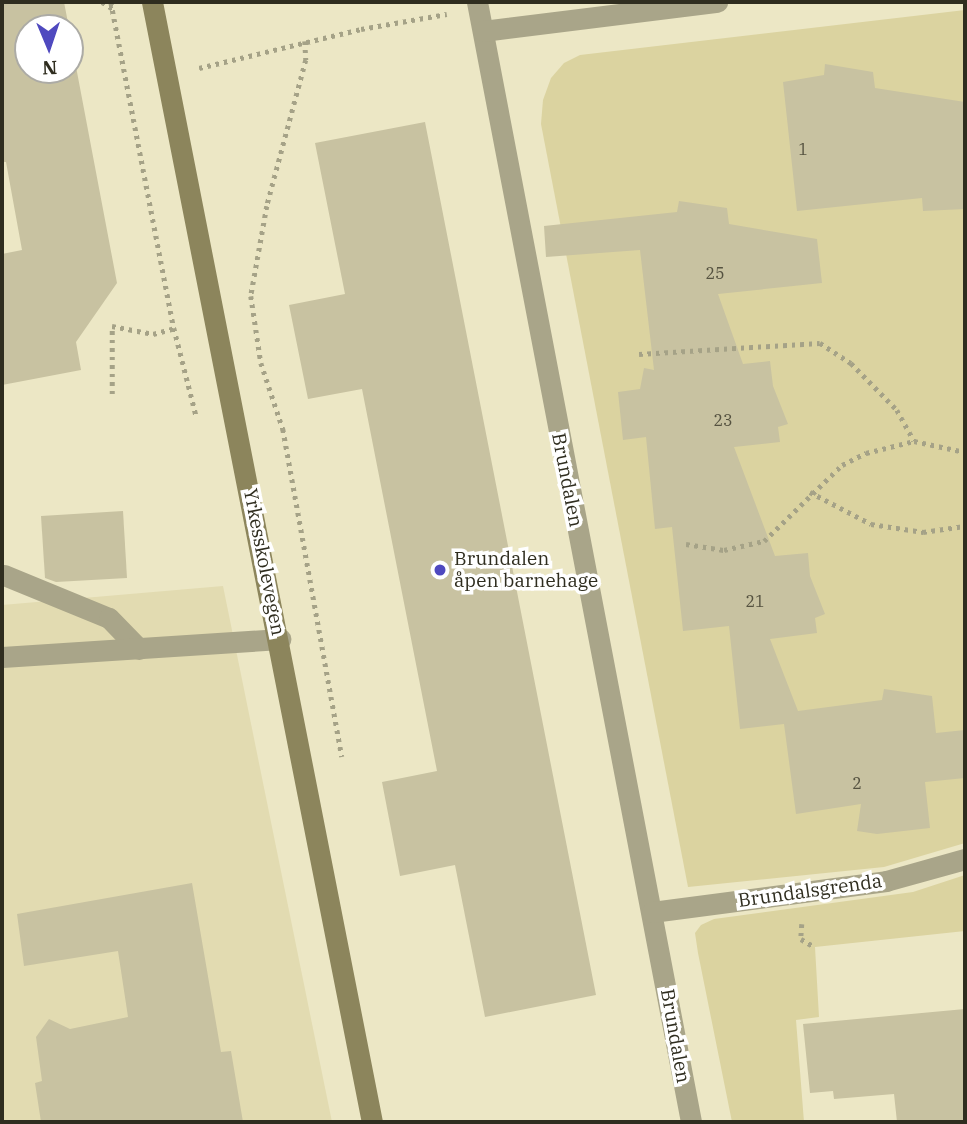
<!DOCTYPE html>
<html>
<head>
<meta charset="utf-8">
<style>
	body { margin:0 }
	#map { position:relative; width:967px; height:1124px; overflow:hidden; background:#ece7c5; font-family:"IBM Plex Serif",serif }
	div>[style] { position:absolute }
	.built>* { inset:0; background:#e2dbb1 }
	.green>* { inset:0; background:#dbd3a0 }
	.building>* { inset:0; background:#c8c2a1 }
	.path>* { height:4.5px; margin-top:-2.25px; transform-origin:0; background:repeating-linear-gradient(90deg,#a5a287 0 3.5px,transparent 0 8.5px) }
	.lane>* { height:21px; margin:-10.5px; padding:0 10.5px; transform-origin:10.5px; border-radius:10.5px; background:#a9a589 }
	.street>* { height:21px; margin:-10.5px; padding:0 10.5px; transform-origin:10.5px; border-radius:10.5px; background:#a9a589 }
	.secondary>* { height:21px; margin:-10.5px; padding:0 10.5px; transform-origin:10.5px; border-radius:10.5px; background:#8c855c }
	.dots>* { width:19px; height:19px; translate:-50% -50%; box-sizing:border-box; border:4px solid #fff; border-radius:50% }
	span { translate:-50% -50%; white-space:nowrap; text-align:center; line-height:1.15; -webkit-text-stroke:7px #fff; paint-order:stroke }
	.number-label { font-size:16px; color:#555240 }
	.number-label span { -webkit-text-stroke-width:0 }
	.street-label { font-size:19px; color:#2f2d1f }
	.poi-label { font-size:19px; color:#2f2d1f }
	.left { translate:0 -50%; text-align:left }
	.frame { position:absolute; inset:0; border:4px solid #2f2d1f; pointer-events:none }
	.north { position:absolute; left:14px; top:14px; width:70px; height:70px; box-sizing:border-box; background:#fff; border:2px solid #acaba5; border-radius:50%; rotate:178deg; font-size:19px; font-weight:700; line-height:28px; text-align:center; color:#2f2d1f }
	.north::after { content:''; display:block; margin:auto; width:24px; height:32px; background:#4f49bf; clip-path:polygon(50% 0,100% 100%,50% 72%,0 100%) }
</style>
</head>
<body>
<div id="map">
	<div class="built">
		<i style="clip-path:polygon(223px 586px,332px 1122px,2px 1122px,2px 605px)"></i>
	</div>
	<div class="green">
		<i style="clip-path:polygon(965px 10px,965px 843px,884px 867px,688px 887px,541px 124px,543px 100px,551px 78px,564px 63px,580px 55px)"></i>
		<i style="clip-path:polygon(965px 875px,965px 931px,815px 947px,819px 1017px,796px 1020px,804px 1122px,732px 1122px,698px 953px,695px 933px,701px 925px,714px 919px,913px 892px)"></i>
	</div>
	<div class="building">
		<i style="clip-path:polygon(2px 2px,64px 2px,69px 28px,28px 28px,28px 70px,70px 70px,70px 35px,117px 283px,76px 342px,81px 370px,2px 385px,2px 254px,22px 250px,6px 162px,2px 162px)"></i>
		<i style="clip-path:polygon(825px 64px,873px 72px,875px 88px,965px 102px,965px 209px,923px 211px,922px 198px,797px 211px,783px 82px,824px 75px)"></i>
		<i style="clip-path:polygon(425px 122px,596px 995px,485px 1017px,455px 865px,400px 876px,382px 782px,437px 771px,362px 389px,308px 399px,289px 305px,345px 294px,315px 143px)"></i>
		<i style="clip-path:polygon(679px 201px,727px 208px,729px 224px,817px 239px,822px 283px,718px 294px,743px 364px,770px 361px,773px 386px,788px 424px,778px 427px,780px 442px,734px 447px,775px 556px,808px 553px,810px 576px,825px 614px,815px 618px,817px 633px,770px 639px,798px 711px,882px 700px,884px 689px,932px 696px,936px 733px,965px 730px,965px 778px,925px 782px,930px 828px,877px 834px,857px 831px,861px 804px,796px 814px,784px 724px,740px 729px,729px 626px,683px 631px,672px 527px,655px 529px,646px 437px,623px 440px,618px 392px,640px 389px,644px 368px,654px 370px,640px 250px,546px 257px,544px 226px,677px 212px)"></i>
		<i style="clip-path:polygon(123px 511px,127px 578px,56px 582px,45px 578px,41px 516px)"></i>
		<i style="clip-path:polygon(192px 883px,221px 1052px,231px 1051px,243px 1122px,41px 1122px,35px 1083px,42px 1081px,36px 1037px,49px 1019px,70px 1029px,128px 1017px,118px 951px,24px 966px,17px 914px)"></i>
		<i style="clip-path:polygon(965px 1009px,965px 1122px,897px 1122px,894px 1094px,834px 1099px,833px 1091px,810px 1093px,803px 1024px)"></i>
	</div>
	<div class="path">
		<i style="left:102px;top:2px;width:13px;rotate:32deg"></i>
		<i style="left:111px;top:2px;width:332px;rotate:79.1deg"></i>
		<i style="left:174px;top:328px;width:90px;rotate:75.8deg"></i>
		<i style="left:305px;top:41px;width:19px;rotate:87deg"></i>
		<i style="left:306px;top:60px;width:151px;rotate:105deg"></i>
		<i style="left:267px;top:206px;width:91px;rotate:100.1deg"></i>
		<i style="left:251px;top:296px;width:68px;rotate:81.5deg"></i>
		<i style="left:261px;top:363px;width:70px;rotate:71.6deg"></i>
		<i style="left:283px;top:429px;width:333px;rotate:79.8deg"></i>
		<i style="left:199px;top:68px;width:167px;rotate:-13.5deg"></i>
		<i style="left:361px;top:29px;width:87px;rotate:-9.9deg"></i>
		<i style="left:639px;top:354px;width:181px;rotate:-3.5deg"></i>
		<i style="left:820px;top:343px;width:37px;rotate:33deg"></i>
		<i style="left:851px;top:363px;width:66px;rotate:45.6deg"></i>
		<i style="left:897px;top:410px;width:35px;rotate:61deg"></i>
		<i style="left:914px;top:441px;width:52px;rotate:12.2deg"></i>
		<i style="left:112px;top:394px;width:68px;rotate:-90deg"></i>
		<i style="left:112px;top:326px;width:42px;rotate:11deg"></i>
		<i style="left:153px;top:334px;width:23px;rotate:-15deg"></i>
		<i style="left:810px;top:492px;width:69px;rotate:27.7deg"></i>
		<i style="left:871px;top:524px;width:53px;rotate:8.7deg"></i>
		<i style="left:923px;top:532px;width:42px;rotate:-8.1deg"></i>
		<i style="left:686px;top:544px;width:38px;rotate:9deg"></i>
		<i style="left:724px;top:550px;width:41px;rotate:-12.7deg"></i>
		<i style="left:764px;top:541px;width:109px;rotate:-44.3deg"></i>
		<i style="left:842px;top:465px;width:27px;rotate:-27deg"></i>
		<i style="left:866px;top:453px;width:49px;rotate:-14deg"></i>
		<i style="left:802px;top:924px;width:15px;rotate:94deg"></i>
		<i style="left:801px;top:939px;width:16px;rotate:30deg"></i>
	</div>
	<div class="lane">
		<i style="left:4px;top:575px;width:113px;rotate:22.3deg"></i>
		<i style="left:109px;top:618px;width:43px;rotate:45.9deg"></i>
		<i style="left:2px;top:657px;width:279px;rotate:-3.7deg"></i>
	</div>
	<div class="street">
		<i style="left:477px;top:2px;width:1140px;rotate:79.18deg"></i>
		<i style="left:483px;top:31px;width:236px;rotate:-7.1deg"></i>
		<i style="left:652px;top:912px;width:236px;rotate:-7.5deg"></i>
		<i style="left:886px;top:881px;width:82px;rotate:-15.6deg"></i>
	</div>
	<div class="secondary">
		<i style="left:152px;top:2px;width:1141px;rotate:78.89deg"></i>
	</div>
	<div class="dots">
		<i style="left:440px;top:570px;background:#4f49bf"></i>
	</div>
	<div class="number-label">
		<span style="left:803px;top:149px">1</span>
		<span style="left:715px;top:273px">25</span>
		<span style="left:723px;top:420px">23</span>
		<span style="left:755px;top:601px">21</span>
		<span style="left:857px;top:783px">2</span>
	</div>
	<div class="street-label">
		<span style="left:567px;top:480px;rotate:79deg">Brundalen</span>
		<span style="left:264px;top:562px;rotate:79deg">Yrkesskolevegen</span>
		<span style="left:810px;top:891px;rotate:-8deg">Brundalsgrenda</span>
		<span style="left:675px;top:1036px;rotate:80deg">Brundalen</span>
	</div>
	<div class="poi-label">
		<span class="left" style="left:454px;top:570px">Brundalen<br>åpen barnehage</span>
	</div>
	<div class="frame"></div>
	<div class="north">N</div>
</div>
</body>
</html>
